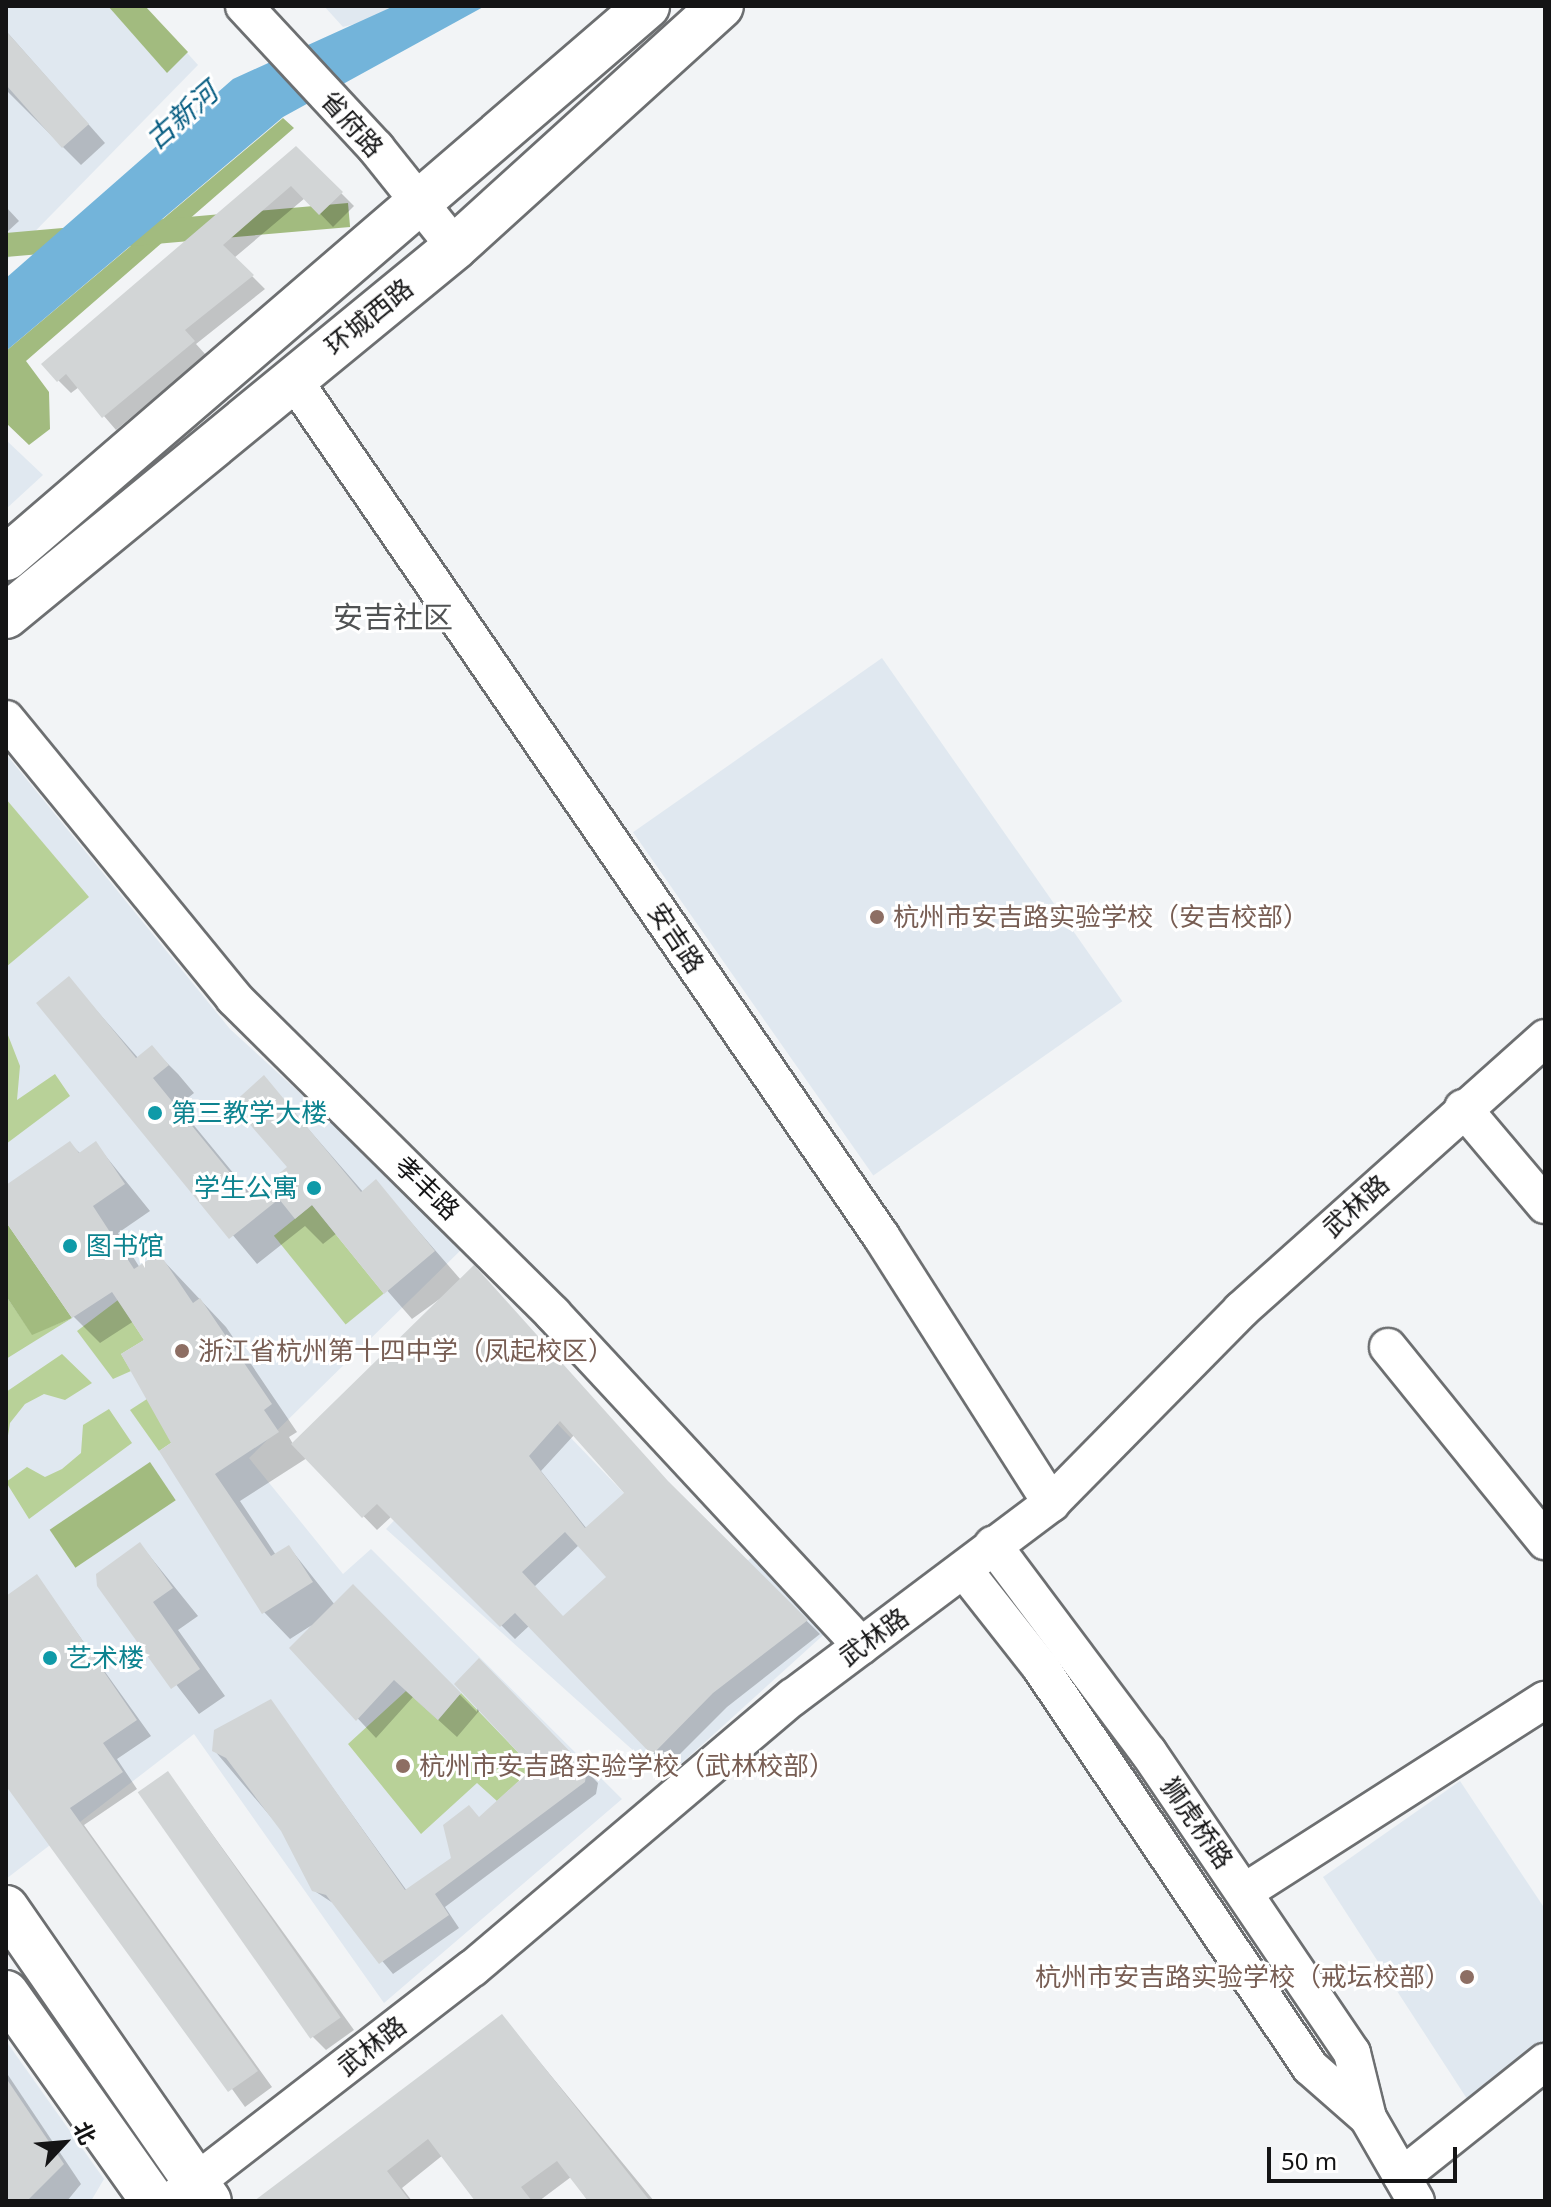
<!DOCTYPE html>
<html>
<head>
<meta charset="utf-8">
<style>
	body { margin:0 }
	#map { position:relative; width:1551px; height:2207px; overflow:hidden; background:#f2f4f6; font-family:"Noto Sans","Noto Sans SC",sans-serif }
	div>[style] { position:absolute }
	.built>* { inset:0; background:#e0e8f0; transform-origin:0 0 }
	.green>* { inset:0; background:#b8d198; transform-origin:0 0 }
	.forest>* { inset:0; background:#a2bb7f; transform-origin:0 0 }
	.water>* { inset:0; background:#73b4da }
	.shadow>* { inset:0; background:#0003 }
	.building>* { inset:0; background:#d2d5d6; transform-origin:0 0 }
	.roads { filter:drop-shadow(2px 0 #6d6f71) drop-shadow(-2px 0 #6d6f71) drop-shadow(0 2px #6d6f71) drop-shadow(0 -2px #6d6f71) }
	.minor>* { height:36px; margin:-18px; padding:0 18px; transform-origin:18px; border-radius:18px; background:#fff }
	.major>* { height:44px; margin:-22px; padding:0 22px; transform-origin:22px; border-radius:22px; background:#fff }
	.dots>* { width:22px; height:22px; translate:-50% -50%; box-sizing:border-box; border:4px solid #fff; border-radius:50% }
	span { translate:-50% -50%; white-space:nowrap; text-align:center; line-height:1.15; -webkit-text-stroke:6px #fff; paint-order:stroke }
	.street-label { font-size:26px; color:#141415 }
	.education-label { font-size:26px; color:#785e54 }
	.left { translate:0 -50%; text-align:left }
	.right { translate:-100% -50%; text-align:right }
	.culture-label { font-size:26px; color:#0d838f }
	.water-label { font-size:28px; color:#045b80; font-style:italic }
	.quarter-label { font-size:30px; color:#515354 }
	.frame { position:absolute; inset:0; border:8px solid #141415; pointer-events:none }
	.north { position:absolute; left:24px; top:2103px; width:80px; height:80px; -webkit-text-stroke:6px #fff; paint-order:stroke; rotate:64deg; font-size:22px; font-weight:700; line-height:32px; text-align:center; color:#141415 }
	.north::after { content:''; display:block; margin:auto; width:28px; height:36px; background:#141415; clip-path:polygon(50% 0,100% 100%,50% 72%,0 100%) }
	.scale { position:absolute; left:1267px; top:2147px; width:190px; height:36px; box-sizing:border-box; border:4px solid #141415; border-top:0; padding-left:10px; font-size:24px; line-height:28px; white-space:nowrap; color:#141415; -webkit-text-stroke:6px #fff; paint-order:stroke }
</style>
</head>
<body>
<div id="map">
	<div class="built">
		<i style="clip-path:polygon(6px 6px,145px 6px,198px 65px,6px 261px)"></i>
		<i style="clip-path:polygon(324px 6px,424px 6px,343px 27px)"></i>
		<i style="clip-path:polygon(6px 440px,43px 475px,6px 509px)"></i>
		<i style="left:882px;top:658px;width:419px;height:304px;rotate:55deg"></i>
		<i style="clip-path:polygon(6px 754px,230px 1029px,466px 1245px,249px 1458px,343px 1574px,371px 1549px,622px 1799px,384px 2003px,194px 1734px,6px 1879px)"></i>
		<i style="clip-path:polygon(522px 1387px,715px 1588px,758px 1552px,830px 1629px,671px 1773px,655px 1770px,386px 1529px)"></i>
		<i style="clip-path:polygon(1460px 1781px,1545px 1909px,1545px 2046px,1471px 2105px,1323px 1877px)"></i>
		<i style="clip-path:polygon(6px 2041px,104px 2179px,91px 2201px,6px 2201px)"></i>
	</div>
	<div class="green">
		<i style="clip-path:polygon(6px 799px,89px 897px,6px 967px)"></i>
		<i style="clip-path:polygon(6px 1030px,20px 1066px,17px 1100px,55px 1074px,70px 1096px,6px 1144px)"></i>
		<i style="left:312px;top:1205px;width:114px;height:49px;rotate:51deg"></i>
		<i style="clip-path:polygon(6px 1296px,32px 1334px,72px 1318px,6px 1359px)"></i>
		<i style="clip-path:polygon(118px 1300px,144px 1340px,121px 1354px,131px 1371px,113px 1379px,77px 1331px)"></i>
		<i style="clip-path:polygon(62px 1354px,92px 1383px,65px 1400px,44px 1394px,25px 1404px,10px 1423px,6px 1448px,6px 1392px)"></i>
		<i style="clip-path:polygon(147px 1399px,187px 1432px,159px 1451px,130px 1410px)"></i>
		<i style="clip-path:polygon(109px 1409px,132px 1443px,29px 1519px,6px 1482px,27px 1467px,45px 1477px,62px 1469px,81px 1453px,83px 1425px)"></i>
		<i style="clip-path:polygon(406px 1691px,438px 1720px,461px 1693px,533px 1768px,497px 1801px,477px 1783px,421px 1834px,348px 1744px)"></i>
	</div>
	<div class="forest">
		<i style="clip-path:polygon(108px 6px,145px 6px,188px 52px,167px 73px)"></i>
		<i style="clip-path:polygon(283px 118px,294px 128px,26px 361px,49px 392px,50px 429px,29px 445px,6px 423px,6px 351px)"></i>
		<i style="left:348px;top:203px;width:24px;height:366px;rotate:85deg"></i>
		<i style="clip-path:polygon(6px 1222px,72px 1318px,32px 1335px,6px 1296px)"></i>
		<i style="left:150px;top:1462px;width:46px;height:121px;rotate:56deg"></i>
	</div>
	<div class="water">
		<i style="clip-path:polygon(394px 6px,485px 6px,283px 117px,6px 351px,6px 278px,233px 79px)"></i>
	</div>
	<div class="shadow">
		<i style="clip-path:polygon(6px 31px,105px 143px,81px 165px,6px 90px)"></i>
		<i style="clip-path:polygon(296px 148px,354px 206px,333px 227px,305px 198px,234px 258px,265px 289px,196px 344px,206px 355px,116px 430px,79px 387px,71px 393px,58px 380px)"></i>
		<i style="clip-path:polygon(6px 207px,19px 221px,6px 233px)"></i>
		<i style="clip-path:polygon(evenodd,69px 979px,139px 1059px,152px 1048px,178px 1074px,194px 1093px,178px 1106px,253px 1197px,289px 1167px,264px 1078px,364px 1193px,376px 1182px,461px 1280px,820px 1634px,727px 1707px,667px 1767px,530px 1625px,515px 1639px,392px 1516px,377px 1530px,307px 1458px,240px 1501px,276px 1555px,289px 1547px,335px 1605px,353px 1587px,477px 1712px,479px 1661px,598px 1783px,596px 1794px,445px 1907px,459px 1928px,393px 1974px,336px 1905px,313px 1890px,282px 1830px,214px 1750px,271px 1702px,407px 1891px,454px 1858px,480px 1819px,536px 1769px,480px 1710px,457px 1737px,413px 1697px,376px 1738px,292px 1648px,312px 1625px,290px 1639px,264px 1612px,174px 1443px,147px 1341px,134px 1321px,100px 1343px,73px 1316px,6px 1218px,6px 1187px,70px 1144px,81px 1154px,96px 1144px,150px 1211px,118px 1233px,140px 1268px,159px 1256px,226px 1327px,297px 1432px,289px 1437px,293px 1444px,448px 1293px,412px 1319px,337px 1233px,323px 1244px,305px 1226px,257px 1264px,39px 1004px,69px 979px,575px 1434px,627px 1493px,587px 1529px,541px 1471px,575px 1434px,69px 979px,579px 1545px,608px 1577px,564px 1619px,534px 1587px,579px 1545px)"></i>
		<i style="clip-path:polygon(140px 1544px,198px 1616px,178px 1630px,225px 1696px,199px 1714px,99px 1585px)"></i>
		<i style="clip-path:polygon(37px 1577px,151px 1736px,117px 1759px,137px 1789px,84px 1825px,272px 2087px,245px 2107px,6px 1776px,6px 1599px)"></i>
		<i style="clip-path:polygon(168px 1773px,354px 2030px,326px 2050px,313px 2037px)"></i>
		<i style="clip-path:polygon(502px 2016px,654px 2201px,588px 2201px,571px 2177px,539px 2201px,477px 2201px,443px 2155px,402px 2188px,412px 2201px,264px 2201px)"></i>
		<i style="clip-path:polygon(6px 2072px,81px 2184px,67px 2201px,6px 2201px)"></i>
	</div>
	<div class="building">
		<i style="clip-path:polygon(6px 31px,89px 124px,62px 148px,6px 85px)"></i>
		<i style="clip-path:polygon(296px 146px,343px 192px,319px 215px,291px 186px,223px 245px,254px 275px,185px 330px,195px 341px,102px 418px,66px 374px,57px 382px,41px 364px)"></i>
		<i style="clip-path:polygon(69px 976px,136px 1058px,152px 1045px,169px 1065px,153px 1078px,250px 1197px,287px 1167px,232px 1104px,264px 1075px,361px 1192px,376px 1179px,435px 1251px,384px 1294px,312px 1205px,295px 1219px,279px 1199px,229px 1239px,36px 1003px)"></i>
		<i style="clip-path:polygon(70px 1141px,79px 1153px,96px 1141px,125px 1184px,93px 1206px,134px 1269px,159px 1253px,193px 1303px,200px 1298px,272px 1404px,264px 1410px,279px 1432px,215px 1474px,271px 1556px,289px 1545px,313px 1582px,262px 1614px,159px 1451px,171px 1443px,121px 1354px,144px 1340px,112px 1292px,72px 1318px,6px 1222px,6px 1185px)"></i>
		<i style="clip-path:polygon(evenodd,474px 1265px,668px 1481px,808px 1620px,713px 1693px,652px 1755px,515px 1613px,500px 1627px,377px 1504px,362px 1518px,291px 1444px,474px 1265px,560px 1421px,624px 1493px,585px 1528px,529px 1456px,560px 1421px,474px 1265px,565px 1532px,606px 1577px,563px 1616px,522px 1572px,565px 1532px)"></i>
		<i style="clip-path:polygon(140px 1542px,173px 1588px,153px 1602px,200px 1669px,171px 1689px,97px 1586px,96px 1574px)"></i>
		<i style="clip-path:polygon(37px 1574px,137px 1720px,103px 1743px,123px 1772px,70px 1808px,258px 2071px,228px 2092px,6px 1786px,6px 1596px)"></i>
		<i style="clip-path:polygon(353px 1584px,461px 1693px,438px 1720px,394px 1680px,356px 1721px,289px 1648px)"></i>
		<i style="clip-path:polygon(479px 1658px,587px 1769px,585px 1782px,435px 1894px,449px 1915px,379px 1964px,326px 1895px,312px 1891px,281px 1831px,226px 1758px,212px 1751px,214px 1730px,271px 1699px,405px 1890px,451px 1858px,443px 1825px,469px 1805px,479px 1817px,533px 1768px,454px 1684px)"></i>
		<i style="left:168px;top:1771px;width:301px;height:37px;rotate:55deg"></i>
		<i style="clip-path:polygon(502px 2014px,650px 2201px,588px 2201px,557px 2161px,521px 2187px,532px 2201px,475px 2201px,428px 2139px,387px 2171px,410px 2201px,254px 2201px)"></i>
		<i style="clip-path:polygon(6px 2078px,64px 2164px,27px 2201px,6px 2201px)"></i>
	</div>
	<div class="roads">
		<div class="minor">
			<i style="left:244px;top:6px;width:194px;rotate:47.1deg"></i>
			<i style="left:376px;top:148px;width:127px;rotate:51.4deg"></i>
			<i style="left:293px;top:379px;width:1039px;rotate:55.55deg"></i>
			<i style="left:881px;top:1236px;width:317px;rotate:57.5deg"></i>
			<i style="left:6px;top:719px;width:360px;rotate:50.7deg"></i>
			<i style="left:234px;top:998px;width:449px;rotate:44.7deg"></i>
			<i style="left:553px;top:1314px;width:453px;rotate:47.1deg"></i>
			<i style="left:1463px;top:1108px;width:127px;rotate:49.8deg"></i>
			<i style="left:1388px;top:1347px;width:250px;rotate:51deg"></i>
			<i style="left:964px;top:1570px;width:125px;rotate:51.8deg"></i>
			<i style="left:1041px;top:1668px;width:481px;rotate:56deg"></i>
			<i style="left:1310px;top:2067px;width:77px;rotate:41.3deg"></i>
			<i style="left:1368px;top:2118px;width:67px;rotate:-103.8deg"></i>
			<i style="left:1352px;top:2053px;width:364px;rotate:-124.1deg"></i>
			<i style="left:1148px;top:1752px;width:259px;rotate:-126.8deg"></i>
			<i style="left:1246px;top:1891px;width:355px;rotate:-32.6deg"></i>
			<i style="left:1368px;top:2118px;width:96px;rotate:60deg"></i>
			<i style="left:1402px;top:2176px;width:183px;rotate:-38.6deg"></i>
			<i style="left:171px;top:2201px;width:381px;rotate:-37.7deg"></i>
			<i style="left:473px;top:1968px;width:419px;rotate:-40.3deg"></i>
			<i style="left:793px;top:1697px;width:323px;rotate:-36.9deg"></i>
			<i style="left:1051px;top:1503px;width:271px;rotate:-45.4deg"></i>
			<i style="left:1241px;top:1310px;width:408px;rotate:-41.8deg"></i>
		</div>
		<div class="major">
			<i style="left:6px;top:558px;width:846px;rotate:-40.73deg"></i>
			<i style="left:6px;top:616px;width:581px;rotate:-39.41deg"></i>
			<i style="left:455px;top:247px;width:359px;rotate:-42.2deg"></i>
			<i style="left:6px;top:1908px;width:356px;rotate:55.3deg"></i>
			<i style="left:6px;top:1993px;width:255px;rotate:54.7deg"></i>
		</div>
	</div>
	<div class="dots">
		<i style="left:877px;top:917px;background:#8d6e63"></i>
		<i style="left:155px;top:1113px;background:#0f9aa8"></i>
		<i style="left:314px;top:1188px;background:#0f9aa8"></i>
		<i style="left:70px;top:1246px;background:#0f9aa8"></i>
		<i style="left:182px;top:1351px;background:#8d6e63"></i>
		<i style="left:50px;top:1658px;background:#0f9aa8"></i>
		<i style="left:403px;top:1766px;background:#8d6e63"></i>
		<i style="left:1467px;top:1977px;background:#8d6e63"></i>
	</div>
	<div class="street-label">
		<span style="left:352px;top:124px;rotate:48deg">省府路</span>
		<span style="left:369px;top:317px;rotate:-39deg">环城西路</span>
		<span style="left:676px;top:938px;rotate:56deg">安吉路</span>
		<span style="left:427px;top:1188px;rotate:44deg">孝丰路</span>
		<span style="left:1356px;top:1206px;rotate:-42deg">武林路</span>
		<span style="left:874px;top:1637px;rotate:-36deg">武林路</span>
		<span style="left:1197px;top:1823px;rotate:55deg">狮虎桥路</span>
		<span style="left:372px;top:2046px;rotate:-38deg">武林路</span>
	</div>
	<div class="education-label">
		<span class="left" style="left:893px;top:917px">杭州市安吉路实验学校（安吉校部）</span>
		<span class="left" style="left:198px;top:1351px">浙江省杭州第十四中学（凤起校区）</span>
		<span class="left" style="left:419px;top:1766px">杭州市安吉路实验学校（武林校部）</span>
		<span class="right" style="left:1451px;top:1977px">杭州市安吉路实验学校（戒坛校部）</span>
	</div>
	<div class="culture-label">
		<span class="left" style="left:171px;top:1113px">第三教学大楼</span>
		<span class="right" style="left:298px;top:1188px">学生公寓</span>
		<span class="left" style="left:86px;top:1246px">图书馆</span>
		<span class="left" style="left:66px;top:1658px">艺术楼</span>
	</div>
	<div class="water-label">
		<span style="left:181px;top:115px;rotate:-41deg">古新河</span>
	</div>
	<div class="quarter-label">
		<span style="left:393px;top:617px">安吉社区</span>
	</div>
	<div class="frame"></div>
	<div class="north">北</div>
	<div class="scale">50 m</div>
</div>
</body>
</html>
